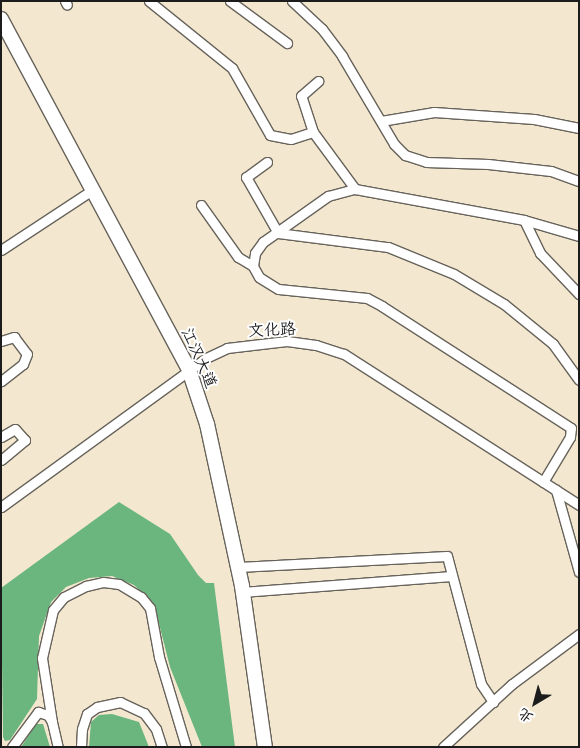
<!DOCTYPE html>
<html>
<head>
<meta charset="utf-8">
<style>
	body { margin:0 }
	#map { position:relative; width:580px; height:748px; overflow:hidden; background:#f3e7cf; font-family:Itim,"LXGW WenKai TC",sans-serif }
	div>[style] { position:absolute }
	.forest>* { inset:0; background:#6bb67e }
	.roads { filter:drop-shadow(1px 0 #67635b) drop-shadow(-1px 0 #67635b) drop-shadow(0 1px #67635b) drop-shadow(0 -1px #67635b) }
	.minor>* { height:9px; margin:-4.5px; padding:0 4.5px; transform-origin:4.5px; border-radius:4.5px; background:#fff }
	.secondary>* { height:14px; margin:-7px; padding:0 7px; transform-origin:7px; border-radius:7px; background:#fff }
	span { translate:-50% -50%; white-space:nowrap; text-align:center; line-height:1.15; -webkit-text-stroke:4px #fff; paint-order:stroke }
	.street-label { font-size:16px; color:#1c1c1c }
	.frame { position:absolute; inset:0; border:2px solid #1c1c1c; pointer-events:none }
	.north { position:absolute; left:510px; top:678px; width:50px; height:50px; -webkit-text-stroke:4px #fff; paint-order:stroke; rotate:217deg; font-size:14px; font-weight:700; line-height:20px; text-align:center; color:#1c1c1c }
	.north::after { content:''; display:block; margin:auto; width:18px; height:22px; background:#1c1c1c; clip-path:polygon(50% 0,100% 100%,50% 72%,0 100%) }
</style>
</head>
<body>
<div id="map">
	<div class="forest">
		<i style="clip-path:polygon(119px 502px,170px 534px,198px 575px,206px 583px,214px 583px,235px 747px,202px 747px,170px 667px,154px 604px,134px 585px,112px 576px,89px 578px,66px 587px,51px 602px,39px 636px,37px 699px,10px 740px,5px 741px,3px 737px,1px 588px)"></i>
		<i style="clip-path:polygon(112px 714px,139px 722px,149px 747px,89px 747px,91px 722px,99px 715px)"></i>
		<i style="clip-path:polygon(36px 724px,43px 724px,50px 747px,21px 747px)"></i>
	</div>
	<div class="roads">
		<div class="minor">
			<i style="left:65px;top:1px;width:4px;rotate:63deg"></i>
			<i style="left:149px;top:1px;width:107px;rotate:38.9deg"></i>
			<i style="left:232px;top:68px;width:77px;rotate:60.4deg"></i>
			<i style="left:270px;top:135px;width:21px;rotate:11deg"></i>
			<i style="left:291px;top:139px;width:23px;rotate:-18deg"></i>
			<i style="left:313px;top:132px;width:71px;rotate:53.6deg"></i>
			<i style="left:230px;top:1px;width:71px;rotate:36.4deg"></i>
			<i style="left:292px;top:1px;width:41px;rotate:43deg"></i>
			<i style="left:322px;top:29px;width:34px;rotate:53deg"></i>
			<i style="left:342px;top:56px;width:102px;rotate:59.4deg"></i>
			<i style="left:394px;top:144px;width:16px;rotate:45deg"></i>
			<i style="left:405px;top:155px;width:22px;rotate:18deg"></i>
			<i style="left:426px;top:162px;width:62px;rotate:1.8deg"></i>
			<i style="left:488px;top:164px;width:63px;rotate:6.3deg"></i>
			<i style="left:551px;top:171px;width:30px;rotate:20deg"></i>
			<i style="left:381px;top:121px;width:54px;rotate:-9.6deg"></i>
			<i style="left:434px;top:112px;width:100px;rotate:4deg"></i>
			<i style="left:534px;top:119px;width:46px;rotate:11.3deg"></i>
			<i style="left:313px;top:132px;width:38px;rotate:-108deg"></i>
			<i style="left:301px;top:96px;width:23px;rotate:-41deg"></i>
			<i style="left:267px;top:162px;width:26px;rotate:144deg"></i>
			<i style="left:246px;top:177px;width:64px;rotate:60.3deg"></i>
			<i style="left:278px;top:233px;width:111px;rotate:7.3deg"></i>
			<i style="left:388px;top:247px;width:71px;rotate:22.2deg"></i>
			<i style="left:454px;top:274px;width:58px;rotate:31deg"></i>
			<i style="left:504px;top:304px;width:63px;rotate:39.2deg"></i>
			<i style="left:553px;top:344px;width:44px;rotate:54.2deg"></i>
			<i style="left:201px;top:205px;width:64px;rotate:54.6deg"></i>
			<i style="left:238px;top:257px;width:17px;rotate:31deg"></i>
			<i style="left:524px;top:220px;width:37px;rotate:64deg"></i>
			<i style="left:540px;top:253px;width:57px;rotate:46.4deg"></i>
			<i style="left:1px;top:250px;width:111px;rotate:-33.3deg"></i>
			<i style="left:1px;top:341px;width:14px;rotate:-17deg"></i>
			<i style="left:14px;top:337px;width:21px;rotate:53deg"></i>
			<i style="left:27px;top:354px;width:11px;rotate:112deg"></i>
			<i style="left:23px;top:364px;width:28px;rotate:142deg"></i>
			<i style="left:1px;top:437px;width:16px;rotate:-30deg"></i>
			<i style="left:15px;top:429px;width:15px;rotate:48deg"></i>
			<i style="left:25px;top:440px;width:31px;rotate:140deg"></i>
			<i style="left:543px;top:482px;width:52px;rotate:-59deg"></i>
			<i style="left:570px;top:437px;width:9px;rotate:-84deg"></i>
			<i style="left:571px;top:428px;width:225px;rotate:-147.2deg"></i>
			<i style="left:382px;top:306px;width:17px;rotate:-152deg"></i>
			<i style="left:367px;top:298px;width:89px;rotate:-174.2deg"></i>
			<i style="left:278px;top:289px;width:22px;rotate:-148deg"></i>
			<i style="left:259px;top:277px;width:13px;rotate:-119deg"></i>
			<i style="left:253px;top:266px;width:13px;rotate:-81deg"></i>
			<i style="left:255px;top:253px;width:14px;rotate:-54deg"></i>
			<i style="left:263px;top:242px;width:80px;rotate:-35.3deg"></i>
			<i style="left:328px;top:196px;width:28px;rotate:-15deg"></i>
			<i style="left:355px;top:189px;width:172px;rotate:10.4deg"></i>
			<i style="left:524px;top:220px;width:57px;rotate:16.2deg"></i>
			<i style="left:556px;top:490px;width:85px;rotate:74.3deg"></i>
			<i style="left:1px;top:507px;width:253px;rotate:-36deg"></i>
			<i style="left:206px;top:358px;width:23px;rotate:-25deg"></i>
			<i style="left:227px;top:348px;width:60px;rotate:-6.7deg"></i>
			<i style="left:287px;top:341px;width:29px;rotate:8deg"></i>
			<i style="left:316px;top:345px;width:29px;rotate:18deg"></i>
			<i style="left:344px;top:354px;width:279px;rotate:32.7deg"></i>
			<i style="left:238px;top:567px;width:209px;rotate:-3deg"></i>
			<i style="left:447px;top:556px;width:132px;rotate:75.1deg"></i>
			<i style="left:481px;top:684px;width:22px;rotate:56deg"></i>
			<i style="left:243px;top:592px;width:208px;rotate:-4.4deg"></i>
			<i style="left:52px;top:722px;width:65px;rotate:-98.9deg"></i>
			<i style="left:42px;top:658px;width:49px;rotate:-77.1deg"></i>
			<i style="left:53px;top:610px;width:17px;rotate:-50deg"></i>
			<i style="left:64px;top:597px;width:25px;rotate:-27deg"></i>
			<i style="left:86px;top:586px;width:17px;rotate:-13deg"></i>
			<i style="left:103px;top:582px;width:16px;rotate:7deg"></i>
			<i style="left:119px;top:584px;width:26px;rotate:31deg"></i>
			<i style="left:141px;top:597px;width:14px;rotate:51deg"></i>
			<i style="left:150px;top:608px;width:50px;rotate:79.6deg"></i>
			<i style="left:159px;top:657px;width:94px;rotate:73.3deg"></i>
			<i style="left:12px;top:747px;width:44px;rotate:-53.4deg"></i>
			<i style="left:38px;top:712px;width:10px;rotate:17deg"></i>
			<i style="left:48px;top:715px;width:8px;rotate:60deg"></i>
			<i style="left:52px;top:722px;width:26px;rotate:77deg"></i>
			<i style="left:81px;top:747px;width:18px;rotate:-87deg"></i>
			<i style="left:82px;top:729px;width:16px;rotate:-72deg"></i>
			<i style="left:87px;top:714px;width:12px;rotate:-35deg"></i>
			<i style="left:97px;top:707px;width:24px;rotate:-12deg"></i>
			<i style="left:120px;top:702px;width:26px;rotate:25deg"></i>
			<i style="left:144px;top:713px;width:20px;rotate:53deg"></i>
			<i style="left:156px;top:729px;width:19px;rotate:72deg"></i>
			<i style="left:443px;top:747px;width:93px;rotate:-42.4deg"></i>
			<i style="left:512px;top:684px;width:84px;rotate:-36.7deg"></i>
		</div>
		<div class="secondary">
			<i style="left:1px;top:19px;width:398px;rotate:61.8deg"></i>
			<i style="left:189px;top:370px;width:57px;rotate:71.6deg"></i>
			<i style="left:207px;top:424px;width:166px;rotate:77.8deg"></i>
			<i style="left:242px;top:586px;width:163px;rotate:81.9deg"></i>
		</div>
	</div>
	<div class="street-label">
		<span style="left:272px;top:330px;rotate:-3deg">文化路</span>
		<span style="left:199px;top:358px;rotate:66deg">江汉大道</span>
	</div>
	<div class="frame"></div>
	<div class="north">北</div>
</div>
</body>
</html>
